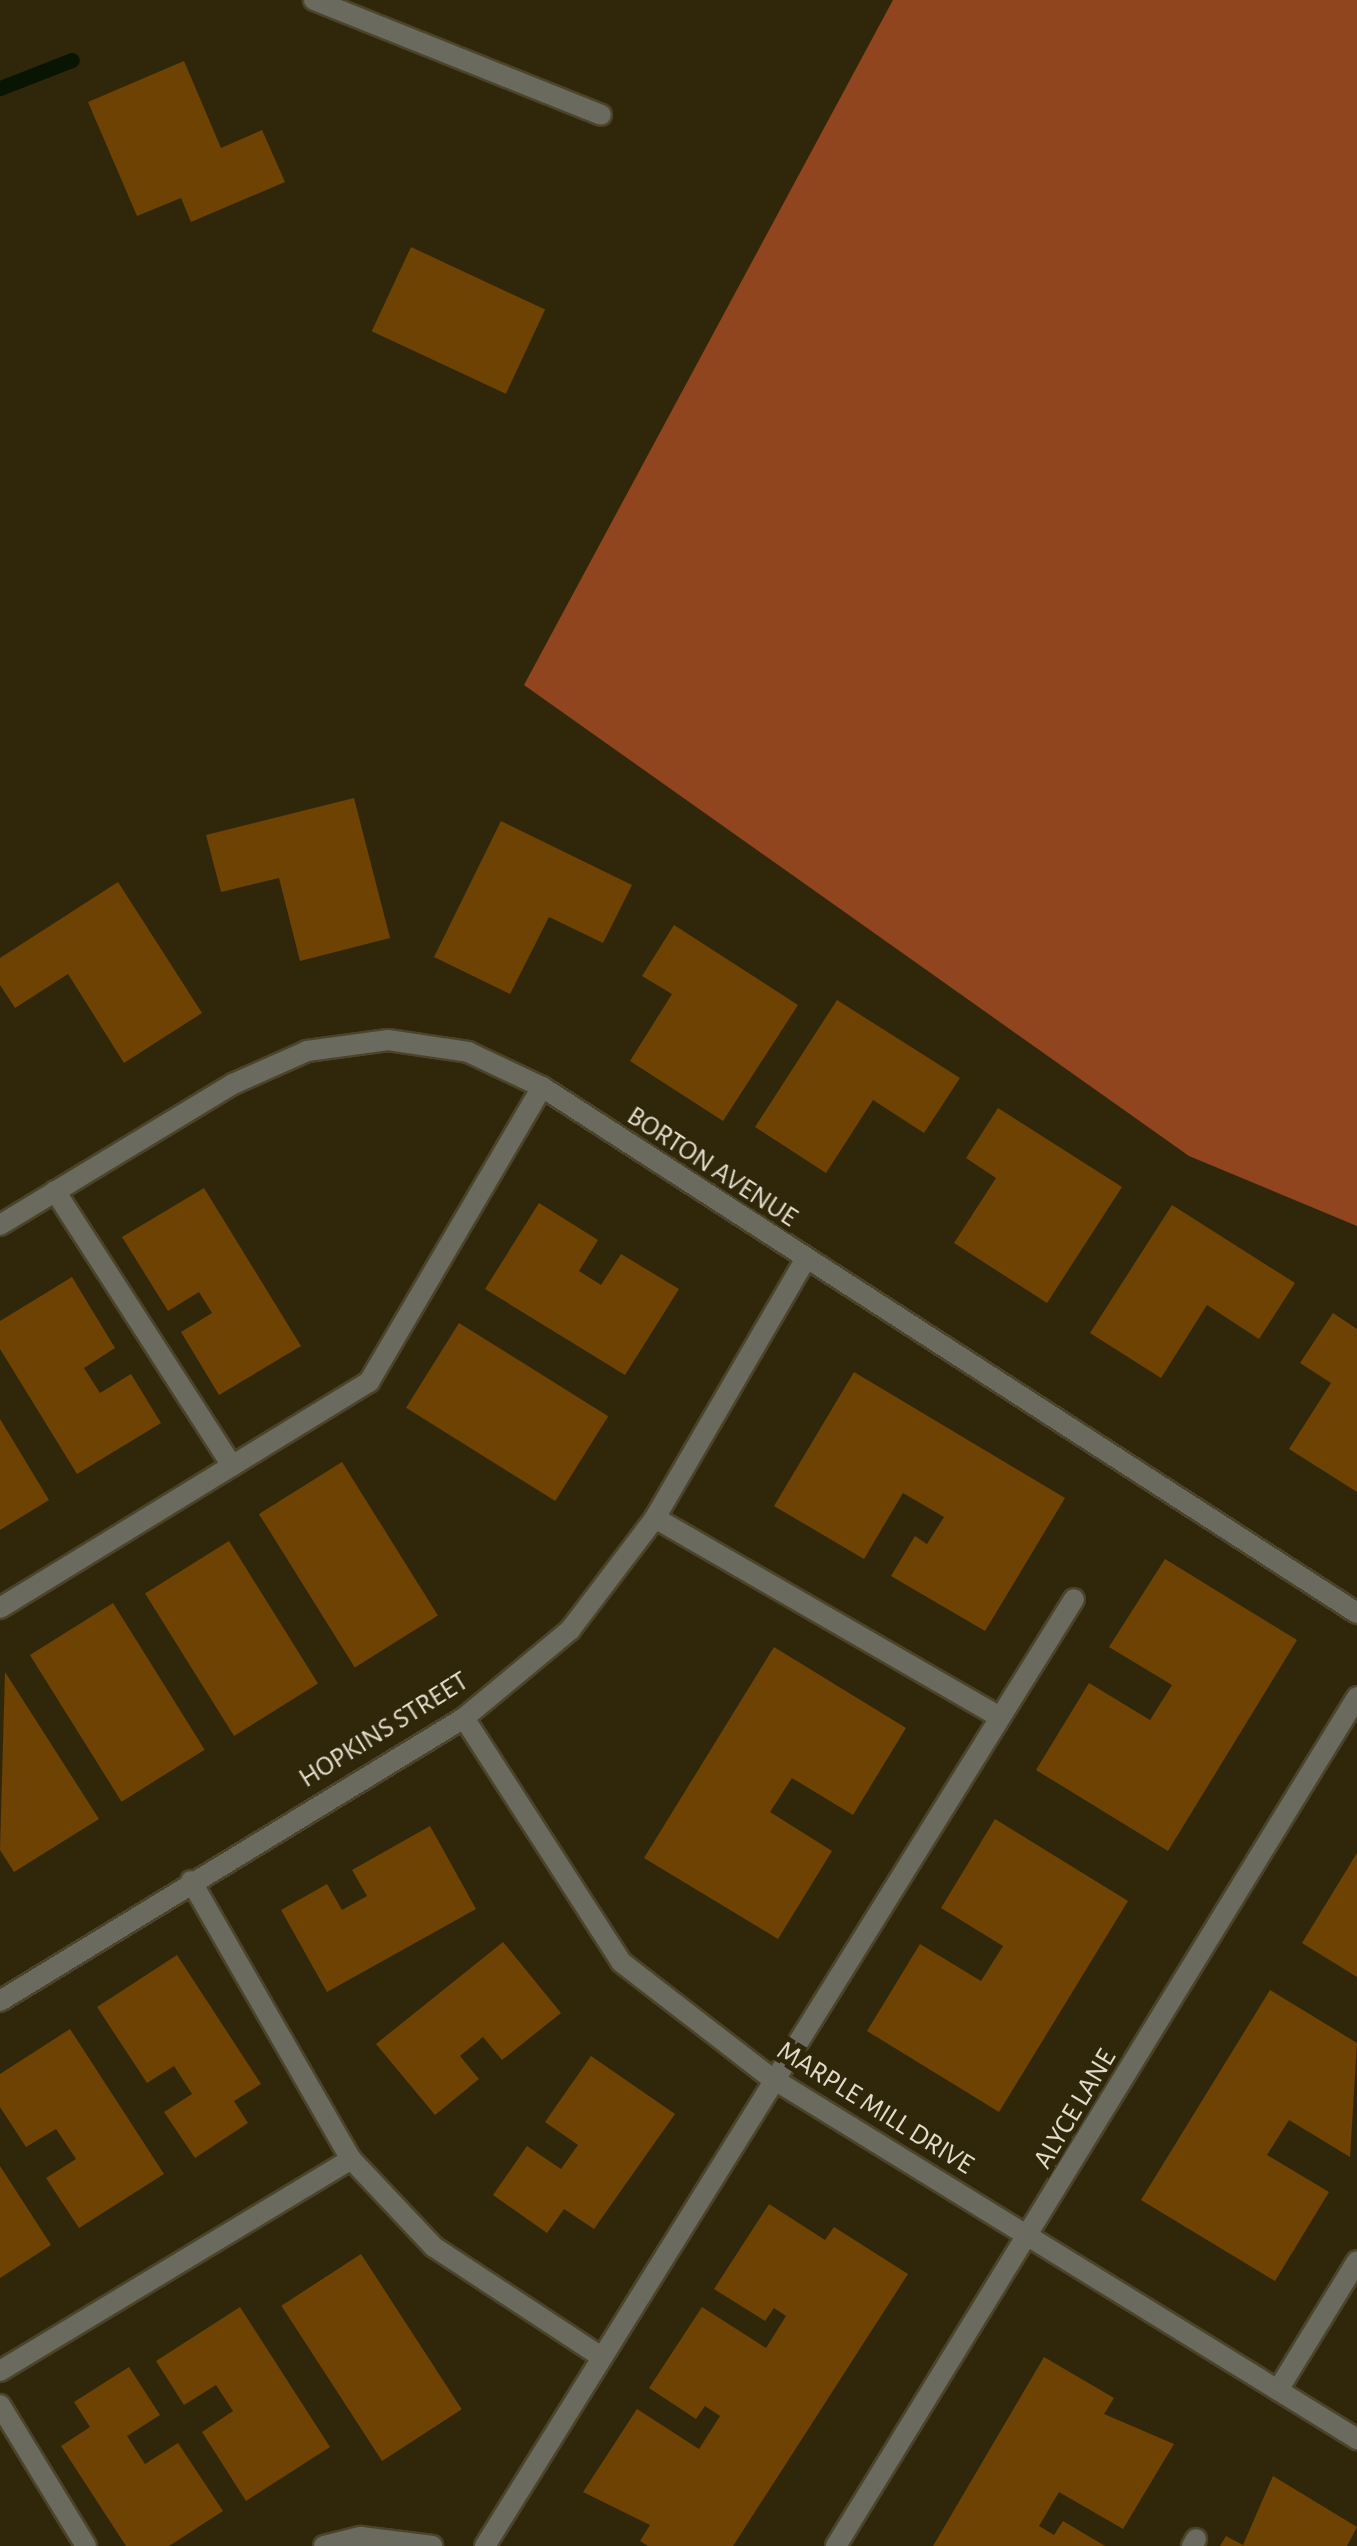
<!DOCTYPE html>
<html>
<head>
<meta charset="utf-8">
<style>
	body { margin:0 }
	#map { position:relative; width:1357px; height:2546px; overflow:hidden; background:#30270b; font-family:"Alegreya Sans",sans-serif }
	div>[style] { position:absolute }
	.forest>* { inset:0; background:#91451f }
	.stream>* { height:15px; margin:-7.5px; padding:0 7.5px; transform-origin:7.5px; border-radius:7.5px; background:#081502 }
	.building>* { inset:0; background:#6e4203; transform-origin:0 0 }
	.roads { filter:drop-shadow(2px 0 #4c442a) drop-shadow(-2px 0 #4c442a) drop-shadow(0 2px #4c442a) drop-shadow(0 -2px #4c442a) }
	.service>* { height:20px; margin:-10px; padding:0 10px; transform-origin:10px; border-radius:10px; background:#6a6b5e }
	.minor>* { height:20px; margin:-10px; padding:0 10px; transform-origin:10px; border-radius:10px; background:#6a6b5e }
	span { translate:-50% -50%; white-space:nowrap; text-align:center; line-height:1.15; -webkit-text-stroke:10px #30270b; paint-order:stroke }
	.street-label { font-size:28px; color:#e2dccc }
</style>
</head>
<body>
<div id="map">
	<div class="forest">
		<i style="clip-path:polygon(893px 0,1357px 0,1357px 1226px,1189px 1156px,524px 685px)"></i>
	</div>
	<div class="stream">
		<i style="left:0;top:88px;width:77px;rotate:-21.3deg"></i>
	</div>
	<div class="building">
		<i style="clip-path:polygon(184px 61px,221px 148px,262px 130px,285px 182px,191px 222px,181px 198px,137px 216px,88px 102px)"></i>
		<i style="left:411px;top:247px;width:148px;height:93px;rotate:25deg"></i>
		<i style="clip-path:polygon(354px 798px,390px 938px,300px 961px,279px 878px,221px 892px,206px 835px)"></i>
		<i style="clip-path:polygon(501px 821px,632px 885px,603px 943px,549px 917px,510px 994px,434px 957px)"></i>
		<i style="clip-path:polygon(118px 882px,202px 1013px,124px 1063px,68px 974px,15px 1008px,0 985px,0 958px)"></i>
		<i style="clip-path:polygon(674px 925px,798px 1005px,723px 1121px,630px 1061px,672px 994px,642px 976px)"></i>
		<i style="clip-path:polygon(837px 1000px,960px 1078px,924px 1133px,873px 1100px,826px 1173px,755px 1127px)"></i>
		<i style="clip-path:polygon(998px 1108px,1122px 1187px,1047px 1303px,954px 1243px,996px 1178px,966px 1158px)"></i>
		<i style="clip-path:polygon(204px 1188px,301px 1346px,219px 1395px,181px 1332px,212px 1313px,199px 1292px,168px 1311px,122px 1237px)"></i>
		<i style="clip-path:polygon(539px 1203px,598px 1240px,579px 1271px,601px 1285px,621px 1254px,679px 1289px,625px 1375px,485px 1289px)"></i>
		<i style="clip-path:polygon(1172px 1205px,1295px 1283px,1259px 1339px,1207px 1305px,1161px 1378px,1090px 1333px)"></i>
		<i style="clip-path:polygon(72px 1277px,115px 1348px,84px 1368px,100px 1393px,131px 1374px,161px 1423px,77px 1474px,0 1349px,0 1321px)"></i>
		<i style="clip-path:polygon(1333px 1313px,1357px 1329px,1357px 1492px,1289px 1449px,1331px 1383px,1300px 1363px)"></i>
		<i style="left:459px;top:1323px;width:176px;height:100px;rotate:32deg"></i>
		<i style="clip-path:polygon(854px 1372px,1065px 1498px,985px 1631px,891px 1576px,915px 1536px,927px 1544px,944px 1517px,903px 1493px,864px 1559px,774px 1506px)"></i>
		<i style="clip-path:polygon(0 1419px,49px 1500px,0 1530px)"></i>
		<i style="left:342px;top:1462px;width:181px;height:98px;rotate:58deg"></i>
		<i style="left:229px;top:1541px;width:168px;height:99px;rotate:58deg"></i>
		<i style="clip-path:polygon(1165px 1559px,1297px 1640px,1168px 1851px,1036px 1770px,1089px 1683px,1150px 1720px,1172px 1685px,1109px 1647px)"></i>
		<i style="left:113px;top:1603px;width:173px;height:98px;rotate:58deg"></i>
		<i style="clip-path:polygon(774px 1647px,906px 1728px,853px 1815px,792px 1778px,770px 1812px,832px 1851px,778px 1939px,644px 1858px)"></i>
		<i style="clip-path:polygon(5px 1672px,99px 1819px,14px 1872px,0 1850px)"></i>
		<i style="clip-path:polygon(995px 1819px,1128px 1901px,999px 2112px,867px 2031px,920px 1944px,981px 1981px,1003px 1946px,941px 1908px)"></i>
		<i style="clip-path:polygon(430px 1826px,476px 1909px,327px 1992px,281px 1910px,327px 1884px,342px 1910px,367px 1896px,352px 1870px)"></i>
		<i style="clip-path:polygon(1357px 1853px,1357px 1977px,1302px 1943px)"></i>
		<i style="clip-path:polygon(503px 1942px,561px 2013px,502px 2060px,483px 2037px,460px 2056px,479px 2079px,435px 2115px,376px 2044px)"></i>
		<i style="clip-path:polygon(177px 1955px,261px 2084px,234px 2101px,248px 2123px,195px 2158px,164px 2112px,192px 2094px,174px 2066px,147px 2083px,97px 2007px)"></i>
		<i style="clip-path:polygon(1270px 1990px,1357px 2043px,1350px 2157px,1289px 2120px,1267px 2155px,1329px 2192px,1275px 2281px,1141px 2200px)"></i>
		<i style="clip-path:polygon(70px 2029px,164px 2174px,79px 2228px,46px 2178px,76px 2159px,56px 2129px,26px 2147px,0 2107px,0 2074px)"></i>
		<i style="clip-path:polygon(591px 2056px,675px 2114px,594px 2229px,564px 2209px,547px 2233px,493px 2195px,527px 2146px,561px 2169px,578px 2145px,545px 2122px)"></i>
		<i style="clip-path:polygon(0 2166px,51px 2245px,0 2278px)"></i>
		<i style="clip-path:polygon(769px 2204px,825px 2240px,834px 2227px,908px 2274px,733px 2546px,648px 2546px,640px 2541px,650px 2525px,583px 2492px,637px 2409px,699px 2449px,720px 2416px,705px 2406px,696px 2419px,649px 2388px,702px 2307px,766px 2348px,786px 2316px,774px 2308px,765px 2321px,714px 2289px)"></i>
		<i style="left:361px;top:2254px;width:185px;height:95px;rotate:57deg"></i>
		<i style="clip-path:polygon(240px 2307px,330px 2447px,246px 2501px,202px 2432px,233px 2411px,216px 2385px,184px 2405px,156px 2361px)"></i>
		<i style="clip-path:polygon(1044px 2357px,1114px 2398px,1104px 2414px,1174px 2444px,1123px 2529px,1059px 2492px,1039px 2526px,1054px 2535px,1063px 2521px,1105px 2546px,933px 2546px)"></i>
		<i style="clip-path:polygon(129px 2367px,160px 2415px,127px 2436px,145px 2464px,178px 2443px,223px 2511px,169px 2546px,126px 2546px,61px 2446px,90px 2427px,74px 2402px)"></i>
		<i style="clip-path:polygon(1273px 2476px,1357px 2527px,1347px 2546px,1220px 2546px,1226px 2536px,1243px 2545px)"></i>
	</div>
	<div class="roads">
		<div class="service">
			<i style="left:55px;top:1191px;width:327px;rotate:57.2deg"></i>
			<i style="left:655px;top:1518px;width:397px;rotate:30deg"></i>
			<i style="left:0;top:1608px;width:433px;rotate:-31.5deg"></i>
			<i style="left:369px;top:1382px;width:342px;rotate:-59.6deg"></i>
			<i style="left:191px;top:1881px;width:321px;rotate:60.1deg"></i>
			<i style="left:351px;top:2159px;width:121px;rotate:46.7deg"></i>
			<i style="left:434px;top:2247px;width:199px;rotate:33.3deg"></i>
			<i style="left:0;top:2371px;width:410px;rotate:-31.1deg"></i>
			<i style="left:1278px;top:2390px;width:151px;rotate:-58.5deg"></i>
			<i style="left:0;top:2405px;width:165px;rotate:58.6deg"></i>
			<i style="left:485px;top:2546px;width:1115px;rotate:-58.12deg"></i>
			<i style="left:1192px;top:2546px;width:8px;rotate:-60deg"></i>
		</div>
		<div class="minor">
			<i style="left:314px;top:0;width:309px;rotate:21.8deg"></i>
			<i style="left:0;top:1225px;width:272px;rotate:-31.2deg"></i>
			<i style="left:233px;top:1084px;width:81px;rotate:-24deg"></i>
			<i style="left:307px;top:1051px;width:82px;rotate:-7.7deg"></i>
			<i style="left:388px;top:1040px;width:81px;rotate:8.5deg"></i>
			<i style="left:468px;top:1052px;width:82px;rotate:25.3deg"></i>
			<i style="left:542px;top:1087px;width:970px;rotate:32.84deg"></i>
			<i style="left:464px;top:1718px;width:290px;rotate:57.2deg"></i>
			<i style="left:621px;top:1962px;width:188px;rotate:37.7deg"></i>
			<i style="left:770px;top:2077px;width:690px;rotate:31.66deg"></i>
			<i style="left:0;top:2001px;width:543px;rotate:-31.38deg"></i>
			<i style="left:464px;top:1718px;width:138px;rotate:-39.7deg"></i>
			<i style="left:570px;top:1630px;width:141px;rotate:-52.8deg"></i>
			<i style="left:655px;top:1518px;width:298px;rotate:-59.8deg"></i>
			<i style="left:324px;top:2546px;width:38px;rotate:-14deg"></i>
			<i style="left:361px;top:2537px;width:72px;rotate:7.2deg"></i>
			<i style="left:836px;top:2546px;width:996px;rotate:-58.46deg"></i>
		</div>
	</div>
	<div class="street-label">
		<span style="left:712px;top:1167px;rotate:33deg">BORTON AVENUE</span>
		<span style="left:384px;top:1730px;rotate:-32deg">HOPKINS STREET</span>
		<span style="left:875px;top:2108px;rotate:32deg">MARPLE MILL DRIVE</span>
		<span style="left:1075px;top:2109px;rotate:-59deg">ALYCE LANE</span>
	</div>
</div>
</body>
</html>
